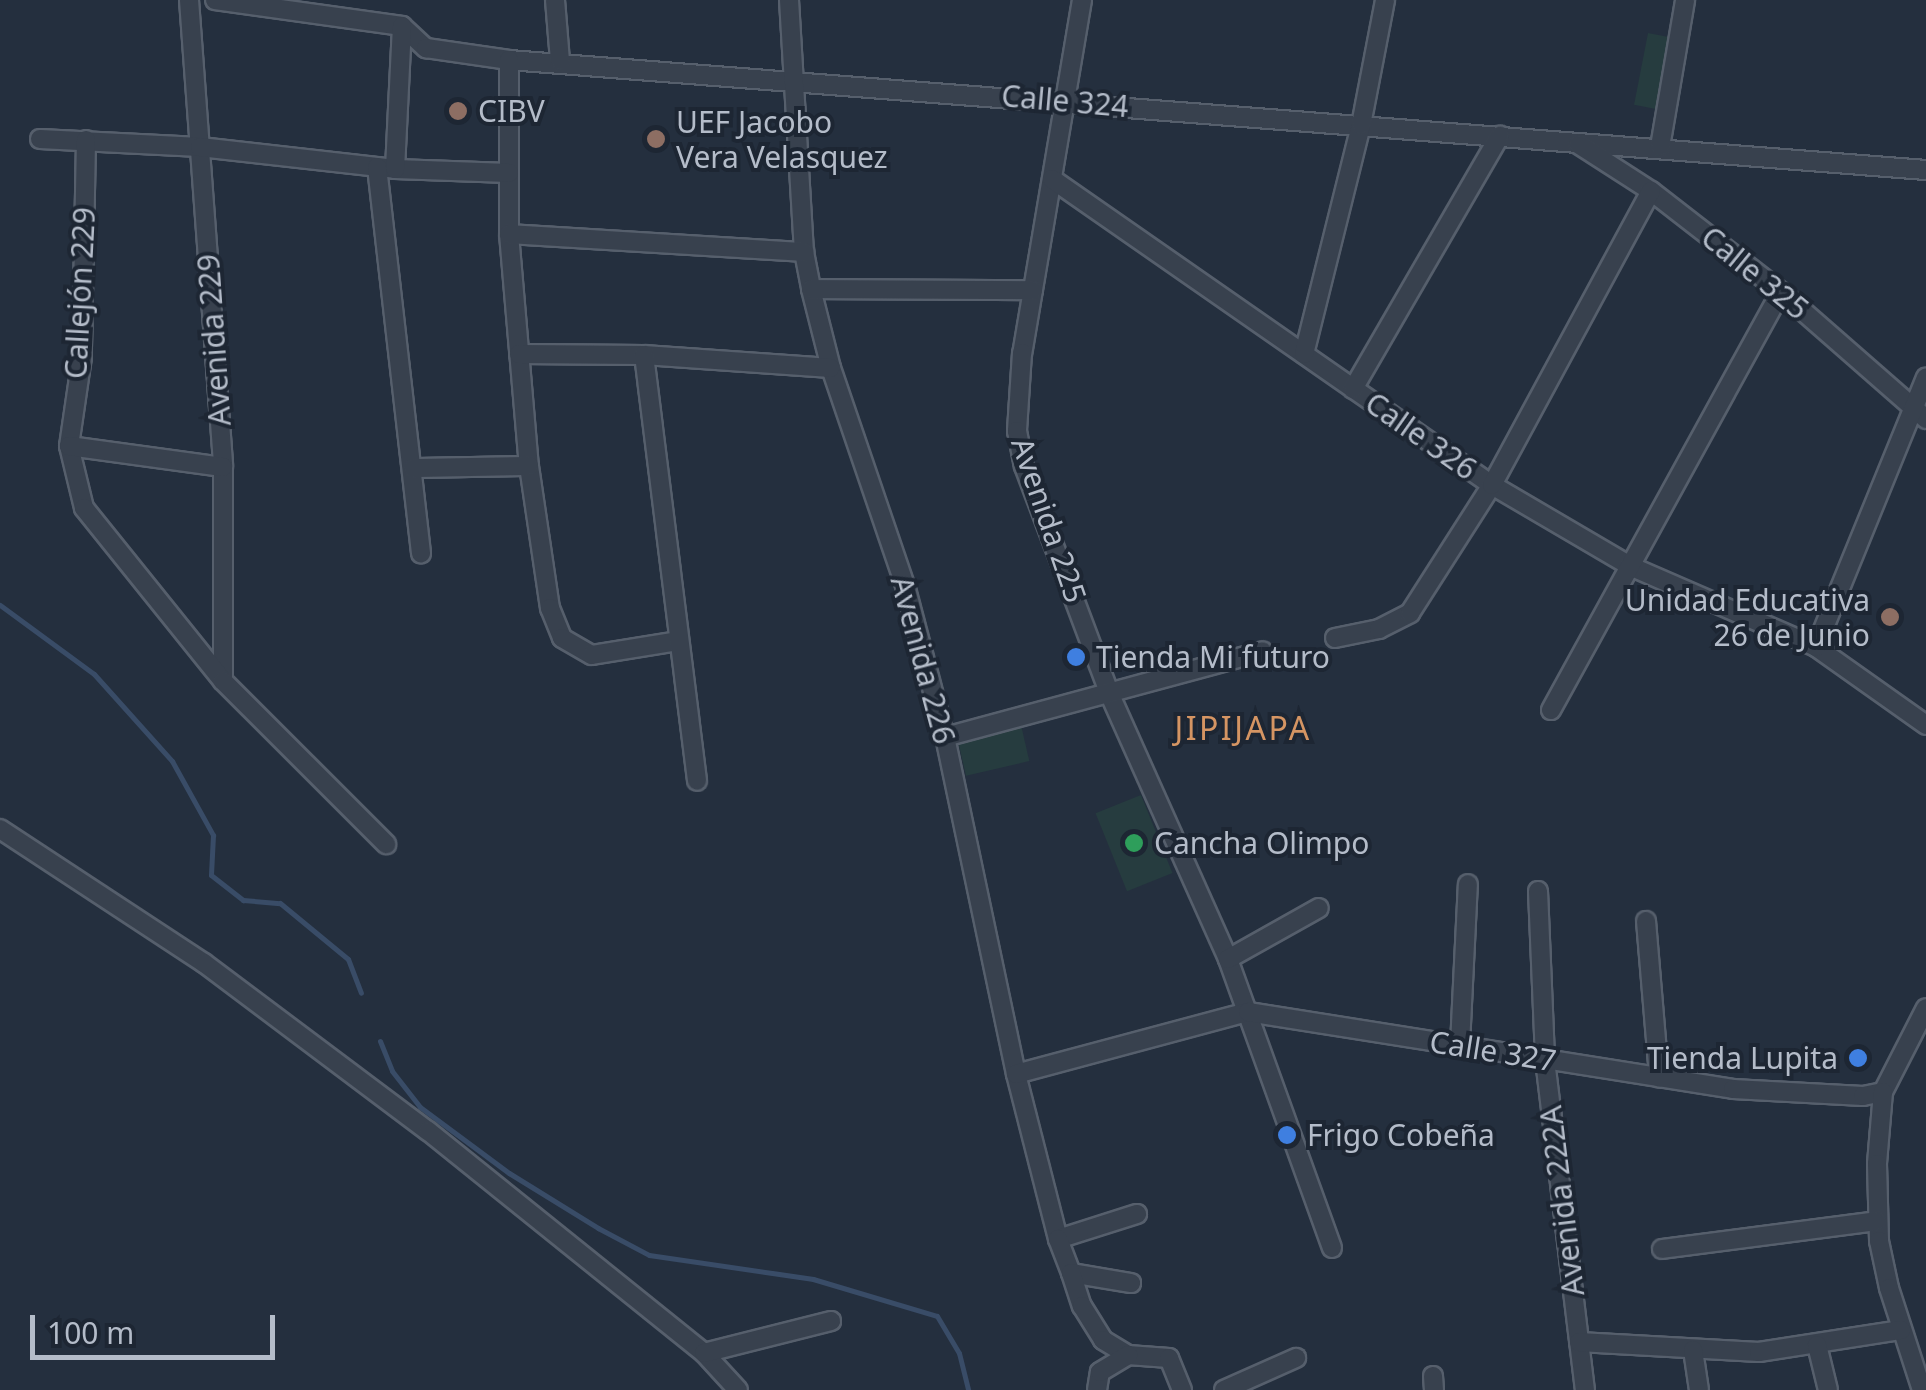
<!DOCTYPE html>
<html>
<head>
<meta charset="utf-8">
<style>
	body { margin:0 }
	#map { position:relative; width:1926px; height:1390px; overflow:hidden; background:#242f3e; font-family:"Noto Sans",sans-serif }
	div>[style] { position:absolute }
	.green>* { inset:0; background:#263c3f; transform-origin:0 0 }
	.stream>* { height:5px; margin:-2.5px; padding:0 2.5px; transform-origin:2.5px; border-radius:2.5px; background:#394c67 }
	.roads { filter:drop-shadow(2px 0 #565f6c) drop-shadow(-2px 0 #565f6c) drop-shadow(0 2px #565f6c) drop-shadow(0 -2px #565f6c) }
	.minor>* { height:18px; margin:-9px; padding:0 9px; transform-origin:9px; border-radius:9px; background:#38414e }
	.dots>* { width:28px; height:28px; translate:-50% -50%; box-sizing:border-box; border:5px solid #1d2633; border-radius:50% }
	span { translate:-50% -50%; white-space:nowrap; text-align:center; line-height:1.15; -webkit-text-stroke:8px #1d2633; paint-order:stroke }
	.street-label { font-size:30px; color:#b4bcc9 }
	.poi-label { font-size:30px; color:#b4bcc9 }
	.left { translate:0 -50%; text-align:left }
	.right { translate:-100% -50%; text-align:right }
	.neighbourhood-label { font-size:32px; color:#d59563; letter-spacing:2.5px }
	.scale { position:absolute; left:30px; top:1315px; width:245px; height:45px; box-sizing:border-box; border:5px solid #b4bcc9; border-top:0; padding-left:12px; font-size:30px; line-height:35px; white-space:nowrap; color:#b4bcc9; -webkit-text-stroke:8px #1d2633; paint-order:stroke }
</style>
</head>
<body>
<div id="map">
	<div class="green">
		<i style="left:1648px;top:33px;width:42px;height:73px;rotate:11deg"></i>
		<i style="left:1021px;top:725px;width:37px;height:65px;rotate:77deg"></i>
		<i style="left:1141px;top:795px;width:84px;height:49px;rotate:68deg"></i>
	</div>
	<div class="stream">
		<i style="left:0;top:605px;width:117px;rotate:36.3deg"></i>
		<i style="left:94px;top:674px;width:117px;rotate:48.1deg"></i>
		<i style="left:172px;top:761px;width:85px;rotate:61deg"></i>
		<i style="left:213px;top:835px;width:40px;rotate:92.9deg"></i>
		<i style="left:211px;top:875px;width:41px;rotate:38deg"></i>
		<i style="left:243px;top:900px;width:37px;rotate:5deg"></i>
		<i style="left:280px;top:903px;width:88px;rotate:39.5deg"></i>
		<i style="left:348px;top:959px;width:36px;rotate:69deg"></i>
		<i style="left:380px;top:1041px;width:32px;rotate:68deg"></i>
		<i style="left:392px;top:1071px;width:46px;rotate:52.1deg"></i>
		<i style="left:420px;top:1107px;width:111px;rotate:36.6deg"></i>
		<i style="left:509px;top:1173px;width:105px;rotate:31.7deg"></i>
		<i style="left:598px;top:1228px;width:58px;rotate:27.9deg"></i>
		<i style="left:649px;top:1255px;width:166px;rotate:8.3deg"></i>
		<i style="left:813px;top:1279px;width:129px;rotate:16.6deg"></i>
		<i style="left:937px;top:1316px;width:43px;rotate:59.3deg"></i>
		<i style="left:959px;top:1353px;width:38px;rotate:76deg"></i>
	</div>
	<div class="roads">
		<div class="minor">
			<i style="left:189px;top:0;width:468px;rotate:85.8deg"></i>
			<i style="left:223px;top:467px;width:214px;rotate:90deg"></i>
			<i style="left:215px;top:0;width:189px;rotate:7.9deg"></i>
			<i style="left:402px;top:26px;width:33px;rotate:43deg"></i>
			<i style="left:426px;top:48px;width:84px;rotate:8.2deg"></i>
			<i style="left:509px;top:60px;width:1421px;rotate:4.44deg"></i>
			<i style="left:555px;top:0;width:61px;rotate:85.3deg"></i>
			<i style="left:789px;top:0;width:252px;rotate:86.6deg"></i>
			<i style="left:804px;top:252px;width:38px;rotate:79deg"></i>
			<i style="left:811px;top:289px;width:81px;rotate:75.8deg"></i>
			<i style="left:831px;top:368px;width:229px;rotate:71.2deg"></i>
			<i style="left:905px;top:585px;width:157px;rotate:75.3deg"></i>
			<i style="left:945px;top:737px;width:344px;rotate:78.1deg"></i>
			<i style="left:1016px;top:1074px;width:170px;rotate:75.7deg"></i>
			<i style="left:1058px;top:1239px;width:83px;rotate:-17.6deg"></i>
			<i style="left:1082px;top:0;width:358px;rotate:99.6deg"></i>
			<i style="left:1022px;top:353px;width:78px;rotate:93.7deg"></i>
			<i style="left:1017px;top:431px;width:36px;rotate:79deg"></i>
			<i style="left:1024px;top:466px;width:245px;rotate:69.4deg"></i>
			<i style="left:1110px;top:695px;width:289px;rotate:65.9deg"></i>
			<i style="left:1228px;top:959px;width:307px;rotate:70.2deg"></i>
			<i style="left:509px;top:60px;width:174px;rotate:90deg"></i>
			<i style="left:509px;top:234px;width:233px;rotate:85.1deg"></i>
			<i style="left:529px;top:466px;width:144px;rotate:81.6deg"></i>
			<i style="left:550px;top:608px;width:32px;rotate:68deg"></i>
			<i style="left:562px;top:638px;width:34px;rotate:30deg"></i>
			<i style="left:592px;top:655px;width:87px;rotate:-9.2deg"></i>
			<i style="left:40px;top:139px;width:160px;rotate:2.9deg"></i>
			<i style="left:200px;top:147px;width:196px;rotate:6.4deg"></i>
			<i style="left:395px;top:169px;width:114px;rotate:2deg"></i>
			<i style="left:86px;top:140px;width:217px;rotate:91.1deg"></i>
			<i style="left:82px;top:357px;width:90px;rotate:98.3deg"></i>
			<i style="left:69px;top:446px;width:64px;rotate:76.4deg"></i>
			<i style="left:84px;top:508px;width:222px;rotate:51.2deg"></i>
			<i style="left:223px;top:681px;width:231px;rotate:45deg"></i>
			<i style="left:1578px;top:144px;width:87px;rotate:32.8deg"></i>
			<i style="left:1651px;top:191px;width:165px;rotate:37.8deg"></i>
			<i style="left:1781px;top:292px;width:193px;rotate:41.2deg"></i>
			<i style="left:1660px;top:147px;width:149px;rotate:-80.3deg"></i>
			<i style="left:377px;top:167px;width:389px;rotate:83.5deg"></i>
			<i style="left:395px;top:169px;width:143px;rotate:-87.2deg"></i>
			<i style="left:1052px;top:179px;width:536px;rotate:34.82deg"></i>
			<i style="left:1492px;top:485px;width:160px;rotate:30.4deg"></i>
			<i style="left:1630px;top:566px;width:203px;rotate:23.5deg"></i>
			<i style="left:1816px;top:647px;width:135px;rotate:35.3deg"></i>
			<i style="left:509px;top:234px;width:296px;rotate:3.5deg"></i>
			<i style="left:811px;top:289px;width:222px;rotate:0.3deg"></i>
			<i style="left:519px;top:354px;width:125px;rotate:0.5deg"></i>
			<i style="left:644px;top:355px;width:187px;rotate:4deg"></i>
			<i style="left:1304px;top:354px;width:236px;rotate:-76deg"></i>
			<i style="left:1361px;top:125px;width:127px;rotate:-79.1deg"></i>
			<i style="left:644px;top:355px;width:429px;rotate:82.9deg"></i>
			<i style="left:1353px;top:389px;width:293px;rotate:-59.9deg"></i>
			<i style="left:69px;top:446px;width:155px;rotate:7.8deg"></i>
			<i style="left:413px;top:468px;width:116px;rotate:-1deg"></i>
			<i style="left:1335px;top:638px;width:45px;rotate:-11.6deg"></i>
			<i style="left:1379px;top:629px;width:35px;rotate:-27deg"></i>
			<i style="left:1410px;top:613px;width:152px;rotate:-57.4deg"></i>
			<i style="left:1492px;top:485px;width:334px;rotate:-61.6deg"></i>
			<i style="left:1816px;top:647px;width:291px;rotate:-67.8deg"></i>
			<i style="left:1551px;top:710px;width:477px;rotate:-61.2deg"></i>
			<i style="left:945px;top:737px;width:329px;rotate:-15.1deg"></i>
			<i style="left:0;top:829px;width:244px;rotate:33.3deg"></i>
			<i style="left:204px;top:963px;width:280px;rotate:36.9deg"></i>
			<i style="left:428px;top:1131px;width:354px;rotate:38.8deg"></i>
			<i style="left:704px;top:1353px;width:50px;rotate:47.4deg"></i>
			<i style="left:1538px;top:891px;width:169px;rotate:87.6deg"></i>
			<i style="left:1545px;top:1060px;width:332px;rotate:83.1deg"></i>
			<i style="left:1646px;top:921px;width:157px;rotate:85.2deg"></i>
			<i style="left:1228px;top:959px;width:104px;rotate:-29.3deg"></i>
			<i style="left:1460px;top:1045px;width:161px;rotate:-87.2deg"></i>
			<i style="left:1016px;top:1074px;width:240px;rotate:-15deg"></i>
			<i style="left:1248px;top:1012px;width:491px;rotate:9deg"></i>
			<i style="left:1733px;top:1089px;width:130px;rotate:3.1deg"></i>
			<i style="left:1863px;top:1096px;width:20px;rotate:-11deg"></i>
			<i style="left:1883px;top:1092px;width:94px;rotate:-62.9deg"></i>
			<i style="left:1883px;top:1092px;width:72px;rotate:94.8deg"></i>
			<i style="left:1877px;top:1164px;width:77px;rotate:88.5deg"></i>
			<i style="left:1879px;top:1241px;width:48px;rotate:78deg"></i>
			<i style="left:1889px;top:1288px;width:107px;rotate:72.1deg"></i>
			<i style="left:1058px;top:1239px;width:36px;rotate:69deg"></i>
			<i style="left:1071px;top:1273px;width:61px;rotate:9.5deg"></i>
			<i style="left:1662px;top:1249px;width:217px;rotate:-7.4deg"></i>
			<i style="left:1071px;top:1273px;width:35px;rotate:72deg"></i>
			<i style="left:1082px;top:1306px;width:40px;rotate:58deg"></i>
			<i style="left:1103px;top:1340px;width:29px;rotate:31deg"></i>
			<i style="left:1128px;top:1355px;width:41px;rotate:4.2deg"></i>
			<i style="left:1169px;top:1358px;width:35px;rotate:68deg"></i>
			<i style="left:1579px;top:1342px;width:180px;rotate:3.2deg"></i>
			<i style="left:1759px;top:1352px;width:144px;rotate:-8.8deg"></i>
			<i style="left:1817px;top:1345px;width:46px;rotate:76.3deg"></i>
			<i style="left:1693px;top:1350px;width:40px;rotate:81.5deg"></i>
			<i style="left:704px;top:1353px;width:131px;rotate:-14.1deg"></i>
			<i style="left:1433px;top:1376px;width:14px;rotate:86deg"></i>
			<i style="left:1097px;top:1390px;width:18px;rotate:-81deg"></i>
			<i style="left:1100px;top:1372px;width:33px;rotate:-31deg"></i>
			<i style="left:1224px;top:1390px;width:79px;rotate:-24deg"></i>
		</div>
	</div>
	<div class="dots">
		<i style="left:458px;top:111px;background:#8d6e63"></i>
		<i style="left:656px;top:139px;background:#8d6e63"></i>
		<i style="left:1890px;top:617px;background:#8d6e63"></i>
		<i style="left:1076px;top:657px;background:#3f7fe0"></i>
		<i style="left:1134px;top:843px;background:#2e9e5b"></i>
		<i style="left:1858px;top:1058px;background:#3f7fe0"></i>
		<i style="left:1287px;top:1135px;background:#3f7fe0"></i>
	</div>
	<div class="street-label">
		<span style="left:1065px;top:101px;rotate:5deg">Calle 324</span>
		<span style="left:1755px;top:273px;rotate:39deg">Calle 325</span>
		<span style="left:80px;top:293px;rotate:-87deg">Callejón 229</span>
		<span style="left:214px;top:340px;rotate:-94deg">Avenida 229</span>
		<span style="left:1421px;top:436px;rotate:35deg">Calle 326</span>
		<span style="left:1049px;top:520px;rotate:71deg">Avenida 225</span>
		<span style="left:923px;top:660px;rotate:75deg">Avenida 226</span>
		<span style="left:1493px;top:1051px;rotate:9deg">Calle 327</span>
		<span style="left:1562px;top:1201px;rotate:-97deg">Avenida 222A</span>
	</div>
	<div class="poi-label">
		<span class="left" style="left:478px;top:111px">CIBV</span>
		<span class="left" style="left:676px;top:139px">UEF Jacobo<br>Vera Velasquez</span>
		<span class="right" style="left:1870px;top:617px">Unidad Educativa<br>26 de Junio</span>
		<span class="left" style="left:1096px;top:657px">Tienda Mi futuro</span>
		<span class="left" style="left:1154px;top:843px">Cancha Olimpo</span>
		<span class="right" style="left:1838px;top:1058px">Tienda Lupita</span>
		<span class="left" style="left:1307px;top:1135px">Frigo Cobeña</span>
	</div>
	<div class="neighbourhood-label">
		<span style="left:1243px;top:728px">JIPIJAPA</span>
	</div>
	<div class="scale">100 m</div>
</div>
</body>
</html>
